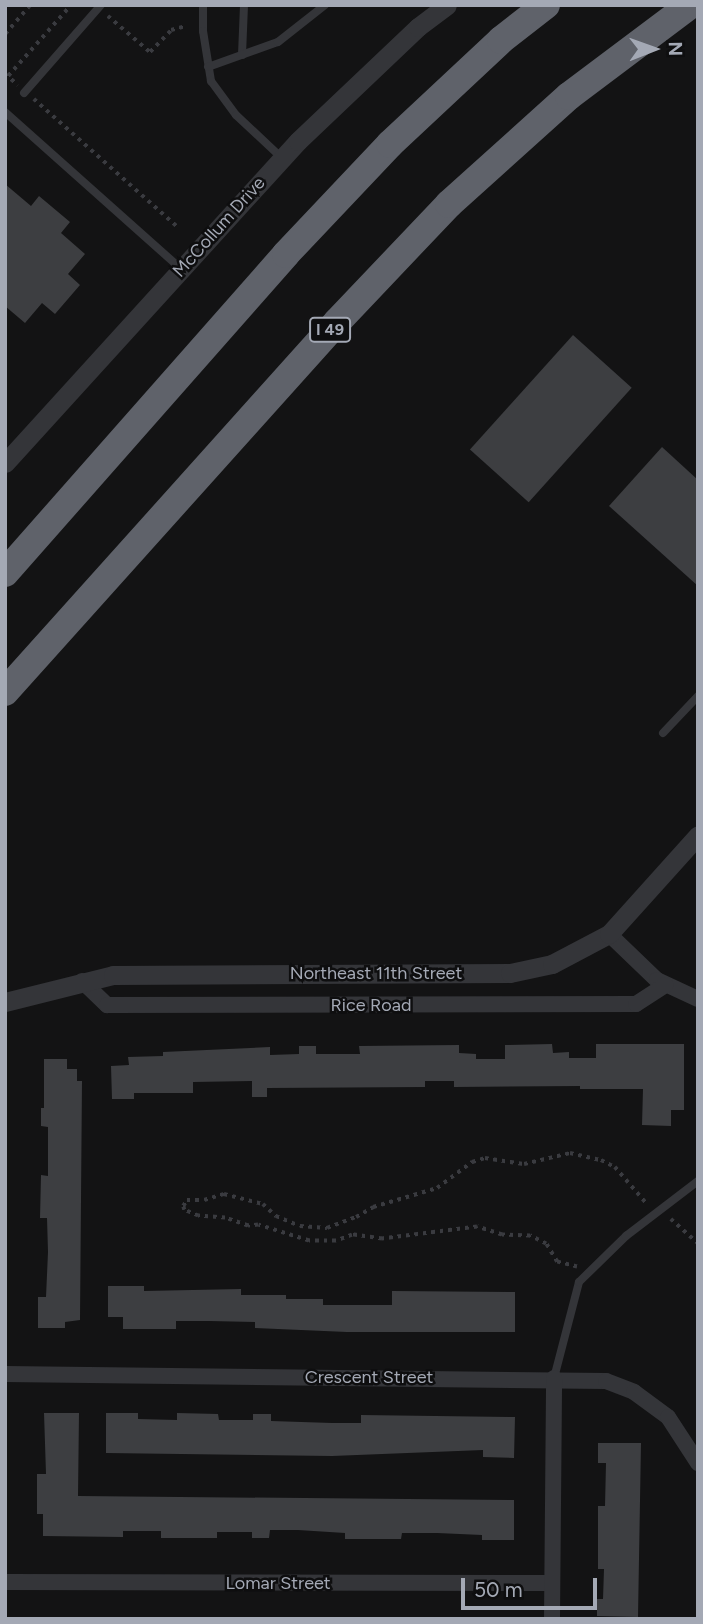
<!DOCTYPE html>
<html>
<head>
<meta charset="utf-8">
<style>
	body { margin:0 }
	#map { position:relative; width:703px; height:1624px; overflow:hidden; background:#131314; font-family:Figtree,sans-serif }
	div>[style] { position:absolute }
	.building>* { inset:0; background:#3d3e41; transform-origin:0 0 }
	.path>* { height:3.5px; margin-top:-1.75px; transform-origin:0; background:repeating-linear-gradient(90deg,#3a3b40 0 3.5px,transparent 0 8.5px) }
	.service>* { height:8px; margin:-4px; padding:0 4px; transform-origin:4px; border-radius:4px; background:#343539 }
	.minor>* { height:16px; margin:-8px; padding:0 8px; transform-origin:8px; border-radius:8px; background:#343539 }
	.tertiary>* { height:19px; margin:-9.5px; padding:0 9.5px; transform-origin:9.5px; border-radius:9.5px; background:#343539 }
	.motorway>* { height:28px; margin:-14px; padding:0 14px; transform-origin:14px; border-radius:14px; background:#5f626a }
	span { translate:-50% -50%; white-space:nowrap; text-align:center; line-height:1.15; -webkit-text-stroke:5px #0e0e0f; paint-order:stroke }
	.shield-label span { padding:2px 5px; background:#0e0e0f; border:2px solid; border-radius:5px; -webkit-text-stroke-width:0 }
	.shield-label { font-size:16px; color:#a4a9b5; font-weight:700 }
	.street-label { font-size:18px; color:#a4a9b5 }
	.frame { position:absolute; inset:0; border:7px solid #a4a9b5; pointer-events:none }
	.north { position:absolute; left:619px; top:14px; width:70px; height:70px; -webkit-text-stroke:5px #0e0e0f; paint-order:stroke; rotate:89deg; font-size:19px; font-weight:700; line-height:28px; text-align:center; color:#a4a9b5 }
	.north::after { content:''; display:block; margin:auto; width:24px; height:32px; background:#a4a9b5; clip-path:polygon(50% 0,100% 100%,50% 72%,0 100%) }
	.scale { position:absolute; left:461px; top:1578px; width:136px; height:32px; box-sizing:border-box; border:4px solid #a4a9b5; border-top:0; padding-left:9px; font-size:21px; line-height:24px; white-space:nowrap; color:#a4a9b5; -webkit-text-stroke:5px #0e0e0f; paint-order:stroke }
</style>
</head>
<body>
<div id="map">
	<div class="building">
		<i style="clip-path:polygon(5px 184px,31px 206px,39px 196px,70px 222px,61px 233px,85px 254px,68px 274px,80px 285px,55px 314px,42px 303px,25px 323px,5px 306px)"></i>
		<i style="left:573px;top:335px;width:79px;height:154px;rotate:42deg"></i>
		<i style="clip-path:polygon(662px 447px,698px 480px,698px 586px,609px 506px)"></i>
		<i style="clip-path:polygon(552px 1044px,553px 1053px,569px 1052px,569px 1058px,596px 1058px,596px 1044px,684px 1044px,684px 1110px,671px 1110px,671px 1126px,642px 1125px,643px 1089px,580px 1089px,580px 1086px,454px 1087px,454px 1081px,425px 1081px,425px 1087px,267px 1088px,267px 1097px,252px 1097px,252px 1081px,193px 1082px,193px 1093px,134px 1093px,134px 1099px,112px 1099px,111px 1066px,129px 1065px,128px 1057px,163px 1056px,163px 1052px,270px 1047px,270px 1055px,299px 1054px,299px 1046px,316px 1046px,316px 1054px,360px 1054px,359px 1046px,459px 1045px,459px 1053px,476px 1054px,476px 1059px,505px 1059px,505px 1045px)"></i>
		<i style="clip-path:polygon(44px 1059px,67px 1059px,67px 1069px,77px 1069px,77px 1081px,82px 1081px,80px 1320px,65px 1322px,65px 1328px,38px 1328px,38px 1297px,46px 1297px,48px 1252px,47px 1218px,40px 1218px,41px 1175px,48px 1176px,48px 1127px,41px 1126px,41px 1108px,44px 1108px)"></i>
		<i style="clip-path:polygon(108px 1286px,144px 1286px,144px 1291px,241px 1289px,241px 1295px,286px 1295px,286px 1299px,323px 1299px,323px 1305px,392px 1305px,392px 1291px,515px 1292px,515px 1332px,347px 1332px,255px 1328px,255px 1322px,209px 1321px,176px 1321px,176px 1329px,123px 1329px,123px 1317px,108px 1317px)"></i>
		<i style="clip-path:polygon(44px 1413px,79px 1413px,78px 1496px,514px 1500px,514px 1540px,482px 1540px,482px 1535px,437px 1533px,402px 1533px,401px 1539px,345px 1539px,345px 1533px,298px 1530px,270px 1530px,269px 1538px,252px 1538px,252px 1532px,217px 1532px,217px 1538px,161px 1538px,161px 1531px,123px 1531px,123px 1537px,43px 1536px,43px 1514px,37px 1514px,37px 1474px,46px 1474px)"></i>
		<i style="clip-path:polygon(106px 1413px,138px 1413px,138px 1419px,177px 1420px,177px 1413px,218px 1414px,219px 1420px,253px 1420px,253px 1414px,271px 1414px,271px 1421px,332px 1423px,361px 1423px,361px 1415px,515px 1417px,514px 1458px,483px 1457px,483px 1450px,332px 1456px,106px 1453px)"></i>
		<i style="clip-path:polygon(598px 1443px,641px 1443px,638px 1617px,597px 1616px,597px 1599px,603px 1599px,604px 1569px,598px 1569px,598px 1506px,605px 1506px,606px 1463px,598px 1463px)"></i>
	</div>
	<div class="path">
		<i style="left:108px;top:16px;width:55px;rotate:40.6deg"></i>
		<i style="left:150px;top:52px;width:30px;rotate:-46deg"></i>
		<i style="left:171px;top:30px;width:16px;rotate:-15deg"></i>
		<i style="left:5px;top:34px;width:38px;rotate:-49deg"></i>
		<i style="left:5px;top:74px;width:17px;rotate:40deg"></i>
		<i style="left:8px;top:76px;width:95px;rotate:-48.4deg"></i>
		<i style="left:34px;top:99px;width:194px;rotate:41.7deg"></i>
		<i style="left:671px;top:1219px;width:36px;rotate:42deg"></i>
		<i style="left:577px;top:1267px;width:21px;rotate:-166deg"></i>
		<i style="left:557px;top:1262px;width:21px;rotate:-121deg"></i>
		<i style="left:546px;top:1244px;width:18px;rotate:-153deg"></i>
		<i style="left:530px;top:1236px;width:28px;rotate:-178deg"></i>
		<i style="left:502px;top:1235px;width:26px;rotate:-162deg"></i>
		<i style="left:477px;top:1227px;width:96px;rotate:172.8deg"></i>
		<i style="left:382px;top:1239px;width:30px;rotate:-172deg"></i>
		<i style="left:352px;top:1235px;width:17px;rotate:159deg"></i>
		<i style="left:336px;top:1241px;width:27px;rotate:180deg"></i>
		<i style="left:309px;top:1241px;width:53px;rotate:-162.6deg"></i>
		<i style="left:258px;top:1225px;width:10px;rotate:174deg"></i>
		<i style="left:248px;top:1226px;width:24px;rotate:-161deg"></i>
		<i style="left:225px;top:1218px;width:27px;rotate:-176deg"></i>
		<i style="left:198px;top:1216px;width:15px;rotate:-157deg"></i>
		<i style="left:184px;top:1210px;width:4px;rotate:-104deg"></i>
		<i style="left:183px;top:1206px;width:7px;rotate:-56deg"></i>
		<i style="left:187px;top:1200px;width:17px"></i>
		<i style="left:204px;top:1200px;width:21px;rotate:-17deg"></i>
		<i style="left:224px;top:1194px;width:40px;rotate:14.4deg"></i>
		<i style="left:263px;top:1204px;width:18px;rotate:43deg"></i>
		<i style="left:276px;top:1216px;width:26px;rotate:23deg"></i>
		<i style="left:300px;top:1226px;width:27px;rotate:4deg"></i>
		<i style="left:327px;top:1228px;width:31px;rotate:-21deg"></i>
		<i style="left:356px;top:1217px;width:20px;rotate:-30deg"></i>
		<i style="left:373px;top:1207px;width:67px;rotate:-16.5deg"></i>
		<i style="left:437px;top:1188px;width:44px;rotate:-36.6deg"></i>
		<i style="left:472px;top:1162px;width:14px;rotate:-17deg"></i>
		<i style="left:485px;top:1158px;width:39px;rotate:9deg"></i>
		<i style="left:524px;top:1164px;width:47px;rotate:-13.4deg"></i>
		<i style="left:570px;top:1153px;width:32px;rotate:13deg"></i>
		<i style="left:601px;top:1160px;width:16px;rotate:27deg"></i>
		<i style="left:615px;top:1167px;width:49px;rotate:49.1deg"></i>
	</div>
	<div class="service">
		<i style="left:203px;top:5px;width:26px;rotate:90deg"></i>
		<i style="left:203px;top:31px;width:51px;rotate:80.9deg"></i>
		<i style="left:211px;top:81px;width:42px;rotate:53.7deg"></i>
		<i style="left:236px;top:115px;width:63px;rotate:43.1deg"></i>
		<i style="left:242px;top:55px;width:50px;rotate:-87.7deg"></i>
		<i style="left:208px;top:67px;width:74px;rotate:-19.7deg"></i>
		<i style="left:278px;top:42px;width:60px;rotate:-38.2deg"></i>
		<i style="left:24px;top:93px;width:117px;rotate:-48.8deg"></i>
		<i style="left:5px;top:112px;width:236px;rotate:41.7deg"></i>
		<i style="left:663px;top:733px;width:51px;rotate:-46.6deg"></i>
		<i style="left:554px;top:1378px;width:99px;rotate:-75.4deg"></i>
		<i style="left:579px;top:1282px;width:66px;rotate:-44.4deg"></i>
		<i style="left:626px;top:1236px;width:91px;rotate:-37.4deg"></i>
	</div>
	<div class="minor">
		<i style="left:609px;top:934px;width:66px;rotate:43.8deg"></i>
		<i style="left:657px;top:980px;width:45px;rotate:24.9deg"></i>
		<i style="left:82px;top:981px;width:35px;rotate:44deg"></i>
		<i style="left:107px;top:1005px;width:529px;rotate:-0.11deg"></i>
		<i style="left:636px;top:1004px;width:35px;rotate:-33deg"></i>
		<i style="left:5px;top:1374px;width:601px;rotate:0.67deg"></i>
		<i style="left:606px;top:1381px;width:30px;rotate:21deg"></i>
		<i style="left:634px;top:1392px;width:42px;rotate:36.3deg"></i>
		<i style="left:668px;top:1417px;width:55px;rotate:56.9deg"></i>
		<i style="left:5px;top:1582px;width:547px;rotate:0.1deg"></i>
		<i style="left:552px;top:1619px;width:241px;rotate:-89.5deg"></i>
	</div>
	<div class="tertiary">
		<i style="left:5px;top:463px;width:435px;rotate:-47.7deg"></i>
		<i style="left:298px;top:141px;width:166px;rotate:-43.5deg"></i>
		<i style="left:418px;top:27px;width:36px;rotate:-37deg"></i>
		<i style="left:5px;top:1002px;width:111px;rotate:-14deg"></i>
		<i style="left:113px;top:975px;width:397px;rotate:-0.3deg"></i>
		<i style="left:510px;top:973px;width:43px;rotate:-12.1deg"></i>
		<i style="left:552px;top:964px;width:64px;rotate:-27.8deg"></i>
		<i style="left:609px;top:934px;width:133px;rotate:-48deg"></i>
	</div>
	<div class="motorway">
		<i style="left:5px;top:573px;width:425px;rotate:-48.6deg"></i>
		<i style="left:286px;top:254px;width:151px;rotate:-46.6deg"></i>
		<i style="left:390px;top:144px;width:152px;rotate:-43.1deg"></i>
		<i style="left:501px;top:40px;width:57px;rotate:-37.9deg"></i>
		<i style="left:5px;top:692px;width:497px;rotate:-48.1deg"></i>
		<i style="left:337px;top:322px;width:163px;rotate:-46.5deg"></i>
		<i style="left:449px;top:204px;width:161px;rotate:-42deg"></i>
		<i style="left:569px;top:96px;width:151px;rotate:-36.9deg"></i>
	</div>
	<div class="shield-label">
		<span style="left:330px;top:330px">I 49</span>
	</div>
	<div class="street-label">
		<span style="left:219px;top:227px;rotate:-48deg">McCollum Drive</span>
		<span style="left:376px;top:973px">Northeast 11th Street</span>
		<span style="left:371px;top:1005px">Rice Road</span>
		<span style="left:369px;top:1377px">Crescent Street</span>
		<span style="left:278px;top:1583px">Lomar Street</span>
	</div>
	<div class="frame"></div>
	<div class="north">N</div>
	<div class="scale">50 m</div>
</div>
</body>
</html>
